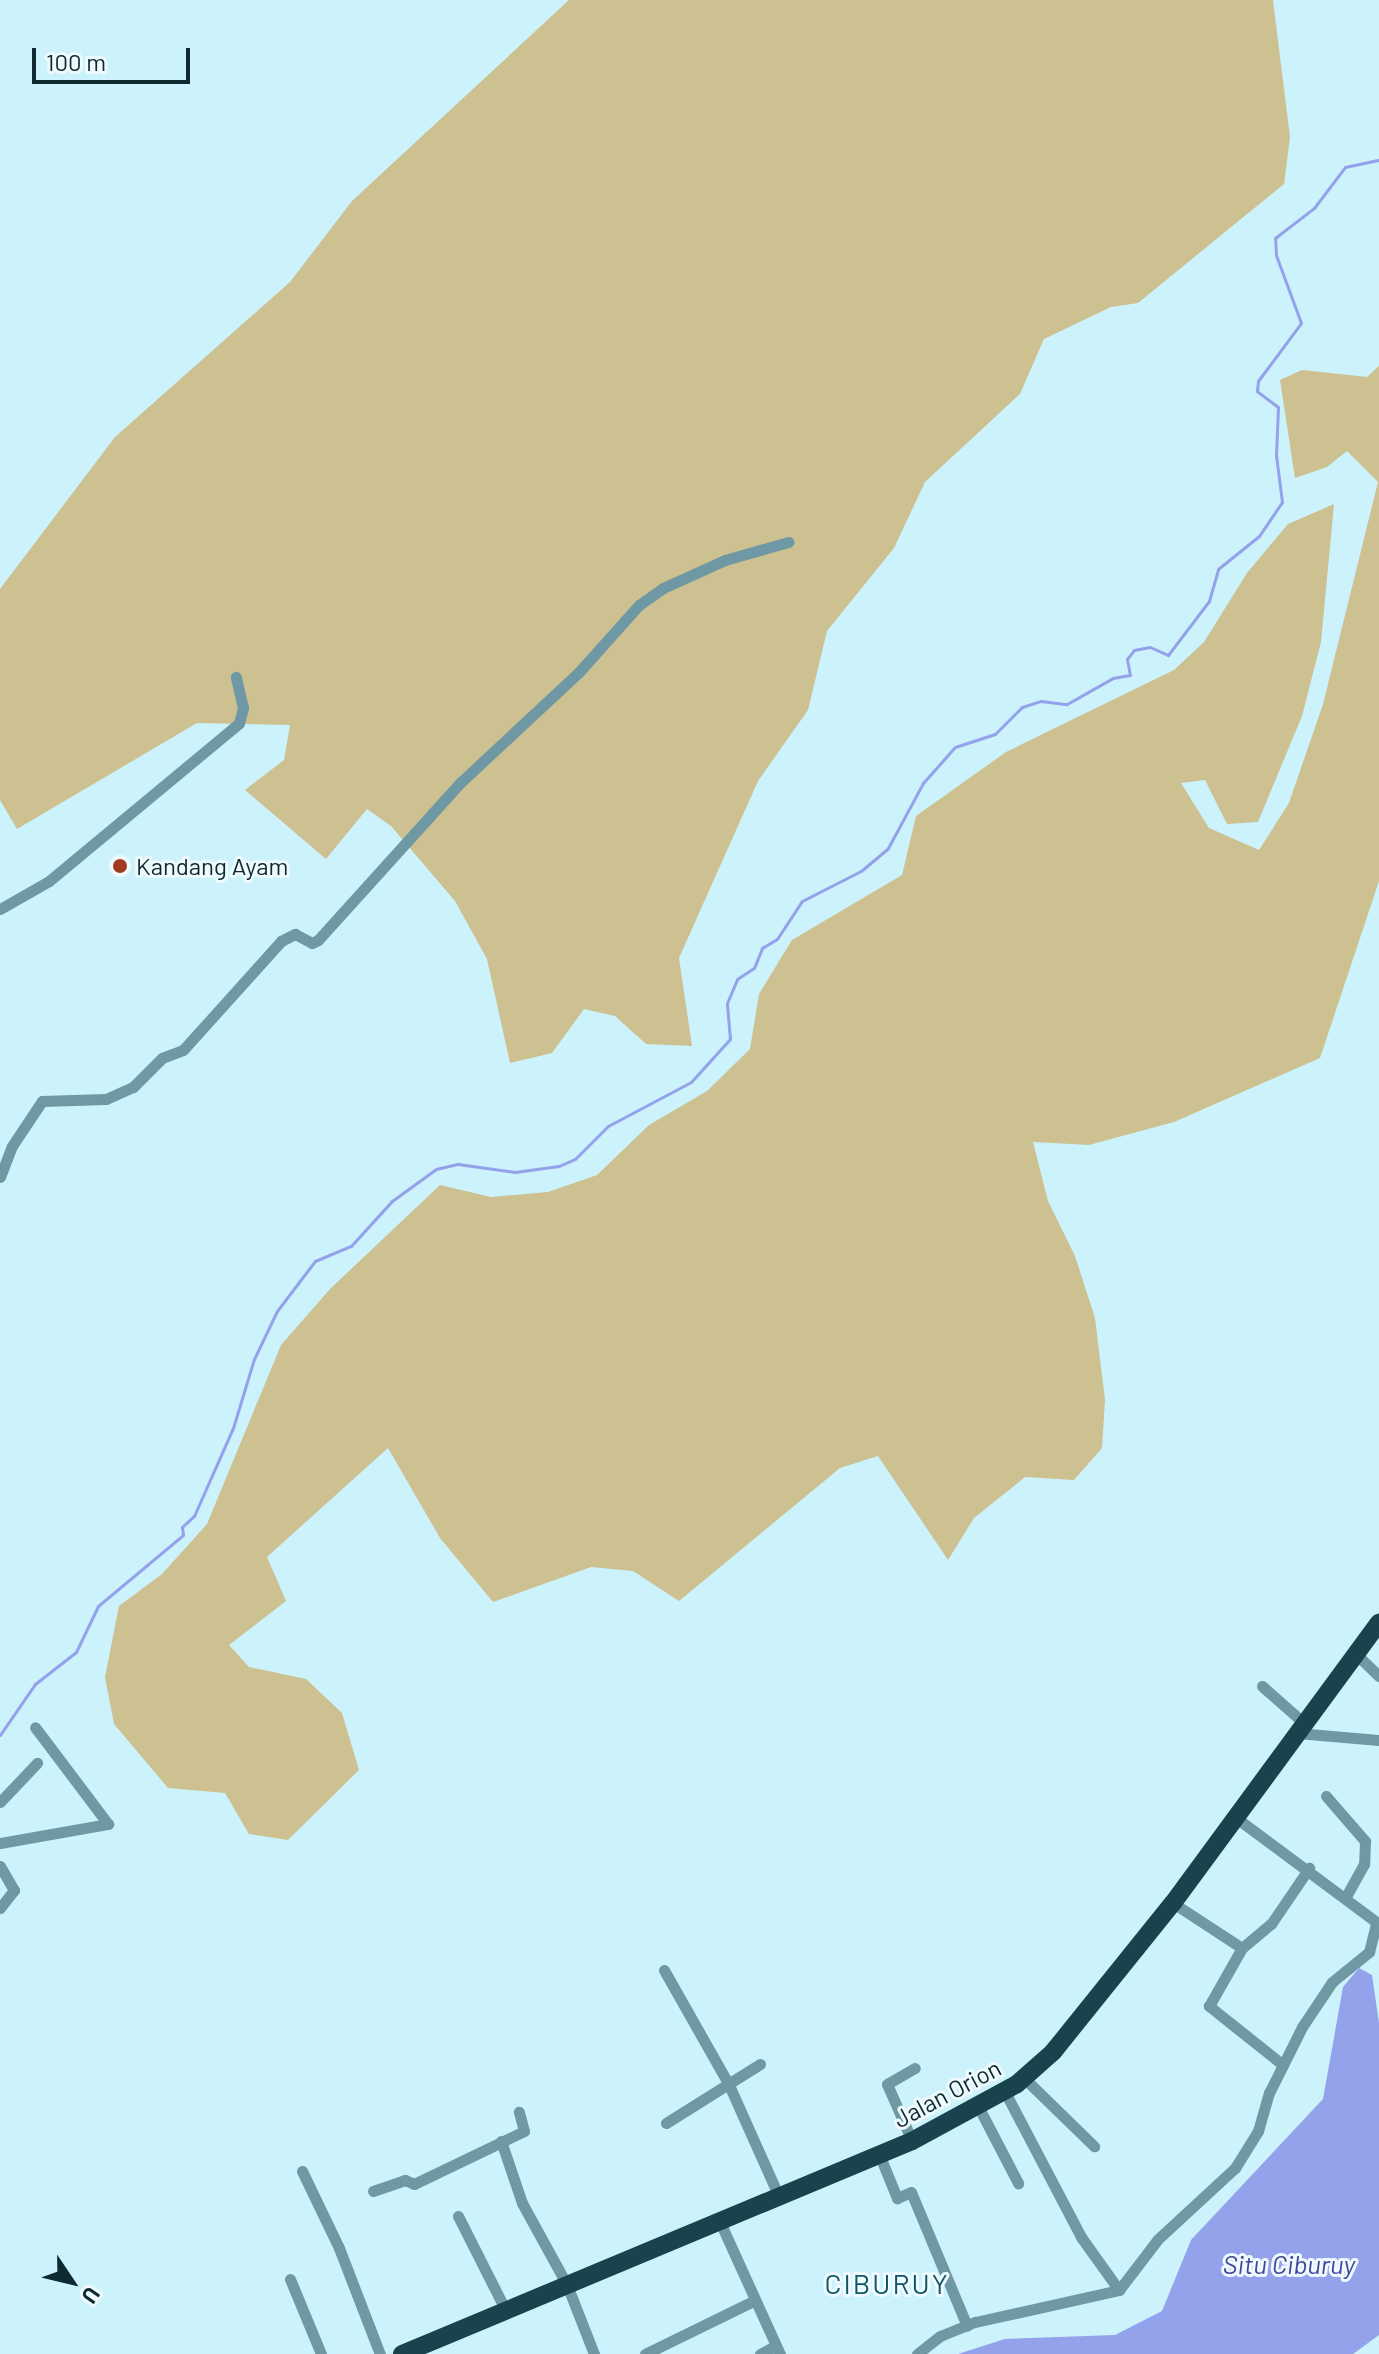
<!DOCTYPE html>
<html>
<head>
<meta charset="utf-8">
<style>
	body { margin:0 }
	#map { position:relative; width:1379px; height:2354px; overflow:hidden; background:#ccf2fc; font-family:Barlow,sans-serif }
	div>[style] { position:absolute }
	.green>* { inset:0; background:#cdc191 }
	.water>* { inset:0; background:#94a1eb }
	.stream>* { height:3px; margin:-1.5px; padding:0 1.5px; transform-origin:1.5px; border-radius:1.5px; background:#94a1eb }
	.minor>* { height:11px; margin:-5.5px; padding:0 5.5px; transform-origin:5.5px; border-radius:5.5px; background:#6e98a3 }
	.trunk>* { height:18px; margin:-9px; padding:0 9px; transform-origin:9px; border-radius:9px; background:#18424c }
	.dots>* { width:22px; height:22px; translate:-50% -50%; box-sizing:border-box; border:4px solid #eefafd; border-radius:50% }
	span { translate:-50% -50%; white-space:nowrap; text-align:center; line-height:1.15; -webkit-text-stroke:6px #eefafd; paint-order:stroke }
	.poi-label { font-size:24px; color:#0e292f }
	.left { translate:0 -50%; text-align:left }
	.street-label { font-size:24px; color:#0e292f }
	.water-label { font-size:26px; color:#40469c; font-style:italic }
	.quarter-label { font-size:28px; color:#105664; letter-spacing:2px }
	.north { position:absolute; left:32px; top:2242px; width:80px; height:80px; -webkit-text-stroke:6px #eefafd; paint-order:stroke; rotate:125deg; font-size:22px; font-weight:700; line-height:32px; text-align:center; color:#0e292f }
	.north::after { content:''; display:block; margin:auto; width:28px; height:36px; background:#0e292f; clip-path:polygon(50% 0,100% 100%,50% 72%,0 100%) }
	.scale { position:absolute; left:32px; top:48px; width:158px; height:36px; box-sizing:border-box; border:4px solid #0e292f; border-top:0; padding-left:10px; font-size:24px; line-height:28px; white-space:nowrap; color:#0e292f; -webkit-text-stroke:6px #eefafd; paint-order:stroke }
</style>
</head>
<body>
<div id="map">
	<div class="green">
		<i style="clip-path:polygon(569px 0,1273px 0,1290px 137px,1284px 184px,1138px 303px,1111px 307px,1044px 339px,1020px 394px,925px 482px,894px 548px,827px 631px,808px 710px,758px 781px,679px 958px,692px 1046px,646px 1044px,615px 1016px,584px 1009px,552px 1053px,510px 1063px,487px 959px,455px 901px,391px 826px,367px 809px,326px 859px,245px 790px,284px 760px,290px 725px,197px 723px,17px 829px,0 800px,0 589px,115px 437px,290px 282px,352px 201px)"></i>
		<i style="clip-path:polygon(1379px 366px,1379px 881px,1320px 1058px,1174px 1122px,1089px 1145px,1033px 1142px,1048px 1201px,1075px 1256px,1095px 1318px,1105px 1400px,1102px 1448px,1074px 1480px,1025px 1477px,974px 1518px,948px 1560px,878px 1456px,840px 1468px,679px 1601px,633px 1571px,591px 1567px,493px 1602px,440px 1538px,388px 1448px,267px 1557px,286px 1601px,229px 1645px,249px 1667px,306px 1679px,342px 1713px,359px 1770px,288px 1840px,249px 1834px,225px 1793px,168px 1788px,114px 1724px,105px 1677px,119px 1606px,162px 1574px,207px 1524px,281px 1345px,330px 1289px,440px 1185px,491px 1197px,548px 1192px,597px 1175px,649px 1125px,707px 1091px,750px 1049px,759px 994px,792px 940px,902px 875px,916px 816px,1006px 752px,1174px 670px,1204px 642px,1247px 573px,1288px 524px,1334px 504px,1321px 642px,1302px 716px,1258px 822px,1227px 824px,1205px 780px,1181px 783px,1209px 828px,1259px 850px,1289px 803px,1323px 704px,1378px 482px,1347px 451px,1327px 467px,1295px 478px,1280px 380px,1302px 370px,1367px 377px)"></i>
	</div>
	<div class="water">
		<i style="clip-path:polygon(1359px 1968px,1372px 1975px,1379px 2023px,1379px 2335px,1353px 2354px,958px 2354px,1005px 2339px,1115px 2335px,1162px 2311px,1191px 2240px,1323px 2099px,1343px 1987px)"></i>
	</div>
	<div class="stream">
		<i style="left:0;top:1735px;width:62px;rotate:-55.5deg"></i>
		<i style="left:35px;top:1684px;width:52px;rotate:-38deg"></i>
		<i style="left:76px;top:1652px;width:51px;rotate:-64.4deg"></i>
		<i style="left:98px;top:1606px;width:111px;rotate:-39.9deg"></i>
		<i style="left:183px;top:1535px;width:8px;rotate:-97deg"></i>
		<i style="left:182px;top:1527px;width:16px;rotate:-43deg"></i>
		<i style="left:194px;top:1516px;width:96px;rotate:-66.1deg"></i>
		<i style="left:233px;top:1428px;width:72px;rotate:-73.1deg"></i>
		<i style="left:254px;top:1359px;width:53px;rotate:-64.4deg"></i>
		<i style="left:277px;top:1311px;width:63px;rotate:-52.8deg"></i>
		<i style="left:315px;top:1261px;width:39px;rotate:-23deg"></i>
		<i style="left:351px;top:1246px;width:61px;rotate:-47.7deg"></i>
		<i style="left:392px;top:1201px;width:54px;rotate:-36deg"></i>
		<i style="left:436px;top:1169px;width:23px;rotate:-13deg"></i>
		<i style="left:458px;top:1164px;width:58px;rotate:8deg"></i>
		<i style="left:515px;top:1172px;width:44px;rotate:-7.8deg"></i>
		<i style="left:559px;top:1166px;width:17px;rotate:-24deg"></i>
		<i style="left:575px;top:1159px;width:47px;rotate:-45deg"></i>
		<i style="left:608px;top:1126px;width:94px;rotate:-27.9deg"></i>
		<i style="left:691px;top:1082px;width:58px;rotate:-47.8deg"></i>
		<i style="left:730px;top:1039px;width:36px;rotate:-95deg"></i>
		<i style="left:727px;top:1003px;width:26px;rotate:-67deg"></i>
		<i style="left:737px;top:979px;width:20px;rotate:-33deg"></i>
		<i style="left:754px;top:968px;width:22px;rotate:-68deg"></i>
		<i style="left:762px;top:948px;width:17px;rotate:-31deg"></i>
		<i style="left:777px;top:939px;width:45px;rotate:-56.7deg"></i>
		<i style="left:802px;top:901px;width:66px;rotate:-27deg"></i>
		<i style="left:861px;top:871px;width:35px;rotate:-40deg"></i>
		<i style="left:888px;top:848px;width:74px;rotate:-61.7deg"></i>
		<i style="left:923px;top:783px;width:48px;rotate:-48.4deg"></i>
		<i style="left:955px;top:747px;width:42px;rotate:-18deg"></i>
		<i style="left:995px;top:734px;width:38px;rotate:-45deg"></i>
		<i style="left:1022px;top:707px;width:20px;rotate:-18deg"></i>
		<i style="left:1041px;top:701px;width:26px;rotate:7deg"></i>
		<i style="left:1067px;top:704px;width:53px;rotate:-29.5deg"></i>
		<i style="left:1113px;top:678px;width:17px;rotate:-10deg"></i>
		<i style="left:1130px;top:675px;width:16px;rotate:-101deg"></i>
		<i style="left:1127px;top:659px;width:11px;rotate:-52deg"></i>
		<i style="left:1134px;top:650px;width:16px;rotate:-11deg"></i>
		<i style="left:1150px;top:647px;width:20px;rotate:24deg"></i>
		<i style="left:1168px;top:655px;width:68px;rotate:-52.8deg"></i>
		<i style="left:1209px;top:601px;width:33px;rotate:-74deg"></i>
		<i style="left:1218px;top:569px;width:53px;rotate:-38.8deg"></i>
		<i style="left:1259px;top:536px;width:41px;rotate:-55.9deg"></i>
		<i style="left:1282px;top:502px;width:47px;rotate:-97.3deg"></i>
		<i style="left:1276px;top:455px;width:48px;rotate:-87.6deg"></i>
		<i style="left:1278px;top:407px;width:26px;rotate:-143deg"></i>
		<i style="left:1257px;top:391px;width:10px;rotate:-84deg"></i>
		<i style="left:1258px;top:381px;width:72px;rotate:-53.4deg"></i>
		<i style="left:1301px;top:323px;width:72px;rotate:-110.2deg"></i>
		<i style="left:1276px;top:255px;width:17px;rotate:-93deg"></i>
		<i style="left:1275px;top:238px;width:49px;rotate:-37.6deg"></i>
		<i style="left:1314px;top:208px;width:51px;rotate:-52.9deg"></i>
		<i style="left:1345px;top:167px;width:35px;rotate:-12deg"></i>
	</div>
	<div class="minor">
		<i style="left:0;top:909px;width:56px;rotate:-29.7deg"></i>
		<i style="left:49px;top:881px;width:247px;rotate:-39.7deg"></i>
		<i style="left:239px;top:723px;width:16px;rotate:-75deg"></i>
		<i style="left:243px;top:708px;width:32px;rotate:-103deg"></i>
		<i style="left:0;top:1177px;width:33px;rotate:-69deg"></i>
		<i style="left:12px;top:1146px;width:54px;rotate:-56.3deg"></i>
		<i style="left:42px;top:1101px;width:64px;rotate:-1.8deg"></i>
		<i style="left:106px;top:1099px;width:30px;rotate:-24deg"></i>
		<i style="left:133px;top:1087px;width:41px;rotate:-45deg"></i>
		<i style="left:162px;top:1058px;width:22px;rotate:-21deg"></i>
		<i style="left:183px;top:1050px;width:147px;rotate:-48deg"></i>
		<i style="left:281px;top:941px;width:16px;rotate:-27deg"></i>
		<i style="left:295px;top:934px;width:19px;rotate:28deg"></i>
		<i style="left:312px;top:943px;width:7px;rotate:-27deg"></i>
		<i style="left:318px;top:940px;width:213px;rotate:-47.9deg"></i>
		<i style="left:461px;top:782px;width:161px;rotate:-43deg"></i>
		<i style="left:579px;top:672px;width:90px;rotate:-48.2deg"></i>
		<i style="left:639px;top:605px;width:29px;rotate:-35deg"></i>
		<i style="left:663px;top:588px;width:68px;rotate:-24.3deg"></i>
		<i style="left:725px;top:560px;width:66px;rotate:-15.9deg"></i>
		<i style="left:1356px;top:1654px;width:32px;rotate:44deg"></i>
		<i style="left:1262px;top:1686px;width:56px;rotate:41.4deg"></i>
		<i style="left:1297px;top:1733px;width:82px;rotate:4.9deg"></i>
		<i style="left:1326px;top:1796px;width:60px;rotate:49.1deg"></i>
		<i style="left:1365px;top:1841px;width:23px;rotate:92deg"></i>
		<i style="left:1364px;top:1864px;width:37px;rotate:119deg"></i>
		<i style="left:0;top:1802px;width:54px;rotate:-46.5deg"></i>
		<i style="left:1235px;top:1817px;width:179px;rotate:36.6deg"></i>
		<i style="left:0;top:1843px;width:110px;rotate:-10deg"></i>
		<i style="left:108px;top:1824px;width:121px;rotate:-127deg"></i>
		<i style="left:0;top:1866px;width:28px;rotate:60deg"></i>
		<i style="left:14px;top:1890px;width:23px;rotate:128deg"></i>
		<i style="left:1173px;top:1903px;width:82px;rotate:33.1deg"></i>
		<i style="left:664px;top:1970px;width:132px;rotate:60.5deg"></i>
		<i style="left:729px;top:2085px;width:123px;rotate:65.9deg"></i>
		<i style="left:1283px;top:2065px;width:95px;rotate:-141.4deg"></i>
		<i style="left:1209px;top:2006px;width:67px;rotate:-60.4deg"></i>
		<i style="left:1242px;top:1948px;width:38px;rotate:-40deg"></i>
		<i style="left:1271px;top:1924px;width:68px;rotate:-55.8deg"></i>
		<i style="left:1024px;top:2078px;width:98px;rotate:44.2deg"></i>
		<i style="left:1005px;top:2092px;width:164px;rotate:62.3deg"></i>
		<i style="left:1081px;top:2237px;width:65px;rotate:54.4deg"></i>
		<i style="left:979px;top:2108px;width:85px;rotate:62.5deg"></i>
		<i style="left:666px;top:2123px;width:111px;rotate:-32.1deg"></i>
		<i style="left:501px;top:2141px;width:65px;rotate:71.3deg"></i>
		<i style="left:522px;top:2203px;width:94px;rotate:61.2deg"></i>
		<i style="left:567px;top:2285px;width:74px;rotate:68.6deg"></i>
		<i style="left:912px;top:2141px;width:62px;rotate:-113.7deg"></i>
		<i style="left:887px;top:2084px;width:32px;rotate:-30deg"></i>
		<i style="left:879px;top:2154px;width:48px;rotate:67.8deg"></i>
		<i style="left:897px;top:2198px;width:15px;rotate:-23deg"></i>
		<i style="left:911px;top:2192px;width:145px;rotate:67.3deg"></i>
		<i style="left:302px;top:2171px;width:85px;rotate:64.3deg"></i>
		<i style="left:339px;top:2248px;width:114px;rotate:68.9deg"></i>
		<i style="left:373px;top:2191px;width:34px;rotate:-19deg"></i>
		<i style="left:405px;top:2180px;width:10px;rotate:24deg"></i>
		<i style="left:414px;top:2184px;width:122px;rotate:-25.7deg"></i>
		<i style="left:524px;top:2131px;width:20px;rotate:-105deg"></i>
		<i style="left:458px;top:2216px;width:106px;rotate:63.2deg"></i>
		<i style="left:720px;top:2222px;width:145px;rotate:65.6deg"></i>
		<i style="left:290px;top:2279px;width:81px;rotate:67.5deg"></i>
		<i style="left:645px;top:2354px;width:120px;rotate:-26.1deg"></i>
		<i style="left:760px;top:2354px;width:17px;rotate:-28deg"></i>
		<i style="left:917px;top:2354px;width:29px;rotate:-38deg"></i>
		<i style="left:940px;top:2336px;width:38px;rotate:-22deg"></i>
		<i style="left:975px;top:2322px;width:148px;rotate:-12.5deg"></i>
		<i style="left:1119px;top:2290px;width:64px;rotate:-52.6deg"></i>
		<i style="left:1158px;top:2239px;width:105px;rotate:-42.7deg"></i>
		<i style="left:1235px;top:2168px;width:44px;rotate:-58.1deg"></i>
		<i style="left:1258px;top:2131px;width:40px;rotate:-74deg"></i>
		<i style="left:1269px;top:2093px;width:74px;rotate:-63.4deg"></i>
		<i style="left:1302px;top:2027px;width:54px;rotate:-56.3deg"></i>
		<i style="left:1332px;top:1982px;width:48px;rotate:-39deg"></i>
		<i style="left:1369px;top:1952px;width:30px;rotate:-76deg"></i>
	</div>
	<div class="trunk">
		<i style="left:402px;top:2354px;width:553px;rotate:-22.67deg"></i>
		<i style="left:912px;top:2141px;width:119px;rotate:-28.5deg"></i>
		<i style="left:1017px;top:2084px;width:48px;rotate:-41.6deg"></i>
		<i style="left:1053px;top:2052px;width:191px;rotate:-51.2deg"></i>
		<i style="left:1173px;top:1903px;width:348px;rotate:-53.7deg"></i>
	</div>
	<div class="dots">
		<i style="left:120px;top:866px;background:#a23a1e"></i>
	</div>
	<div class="poi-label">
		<span class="left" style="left:136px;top:866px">Kandang Ayam</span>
	</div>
	<div class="street-label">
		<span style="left:947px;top:2093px;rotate:-28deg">Jalan Orion</span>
	</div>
	<div class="water-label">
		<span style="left:1289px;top:2264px">Situ Ciburuy</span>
	</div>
	<div class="quarter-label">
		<span style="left:887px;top:2283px">CIBURUY</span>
	</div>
	<div class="north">U</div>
	<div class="scale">100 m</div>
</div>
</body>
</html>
